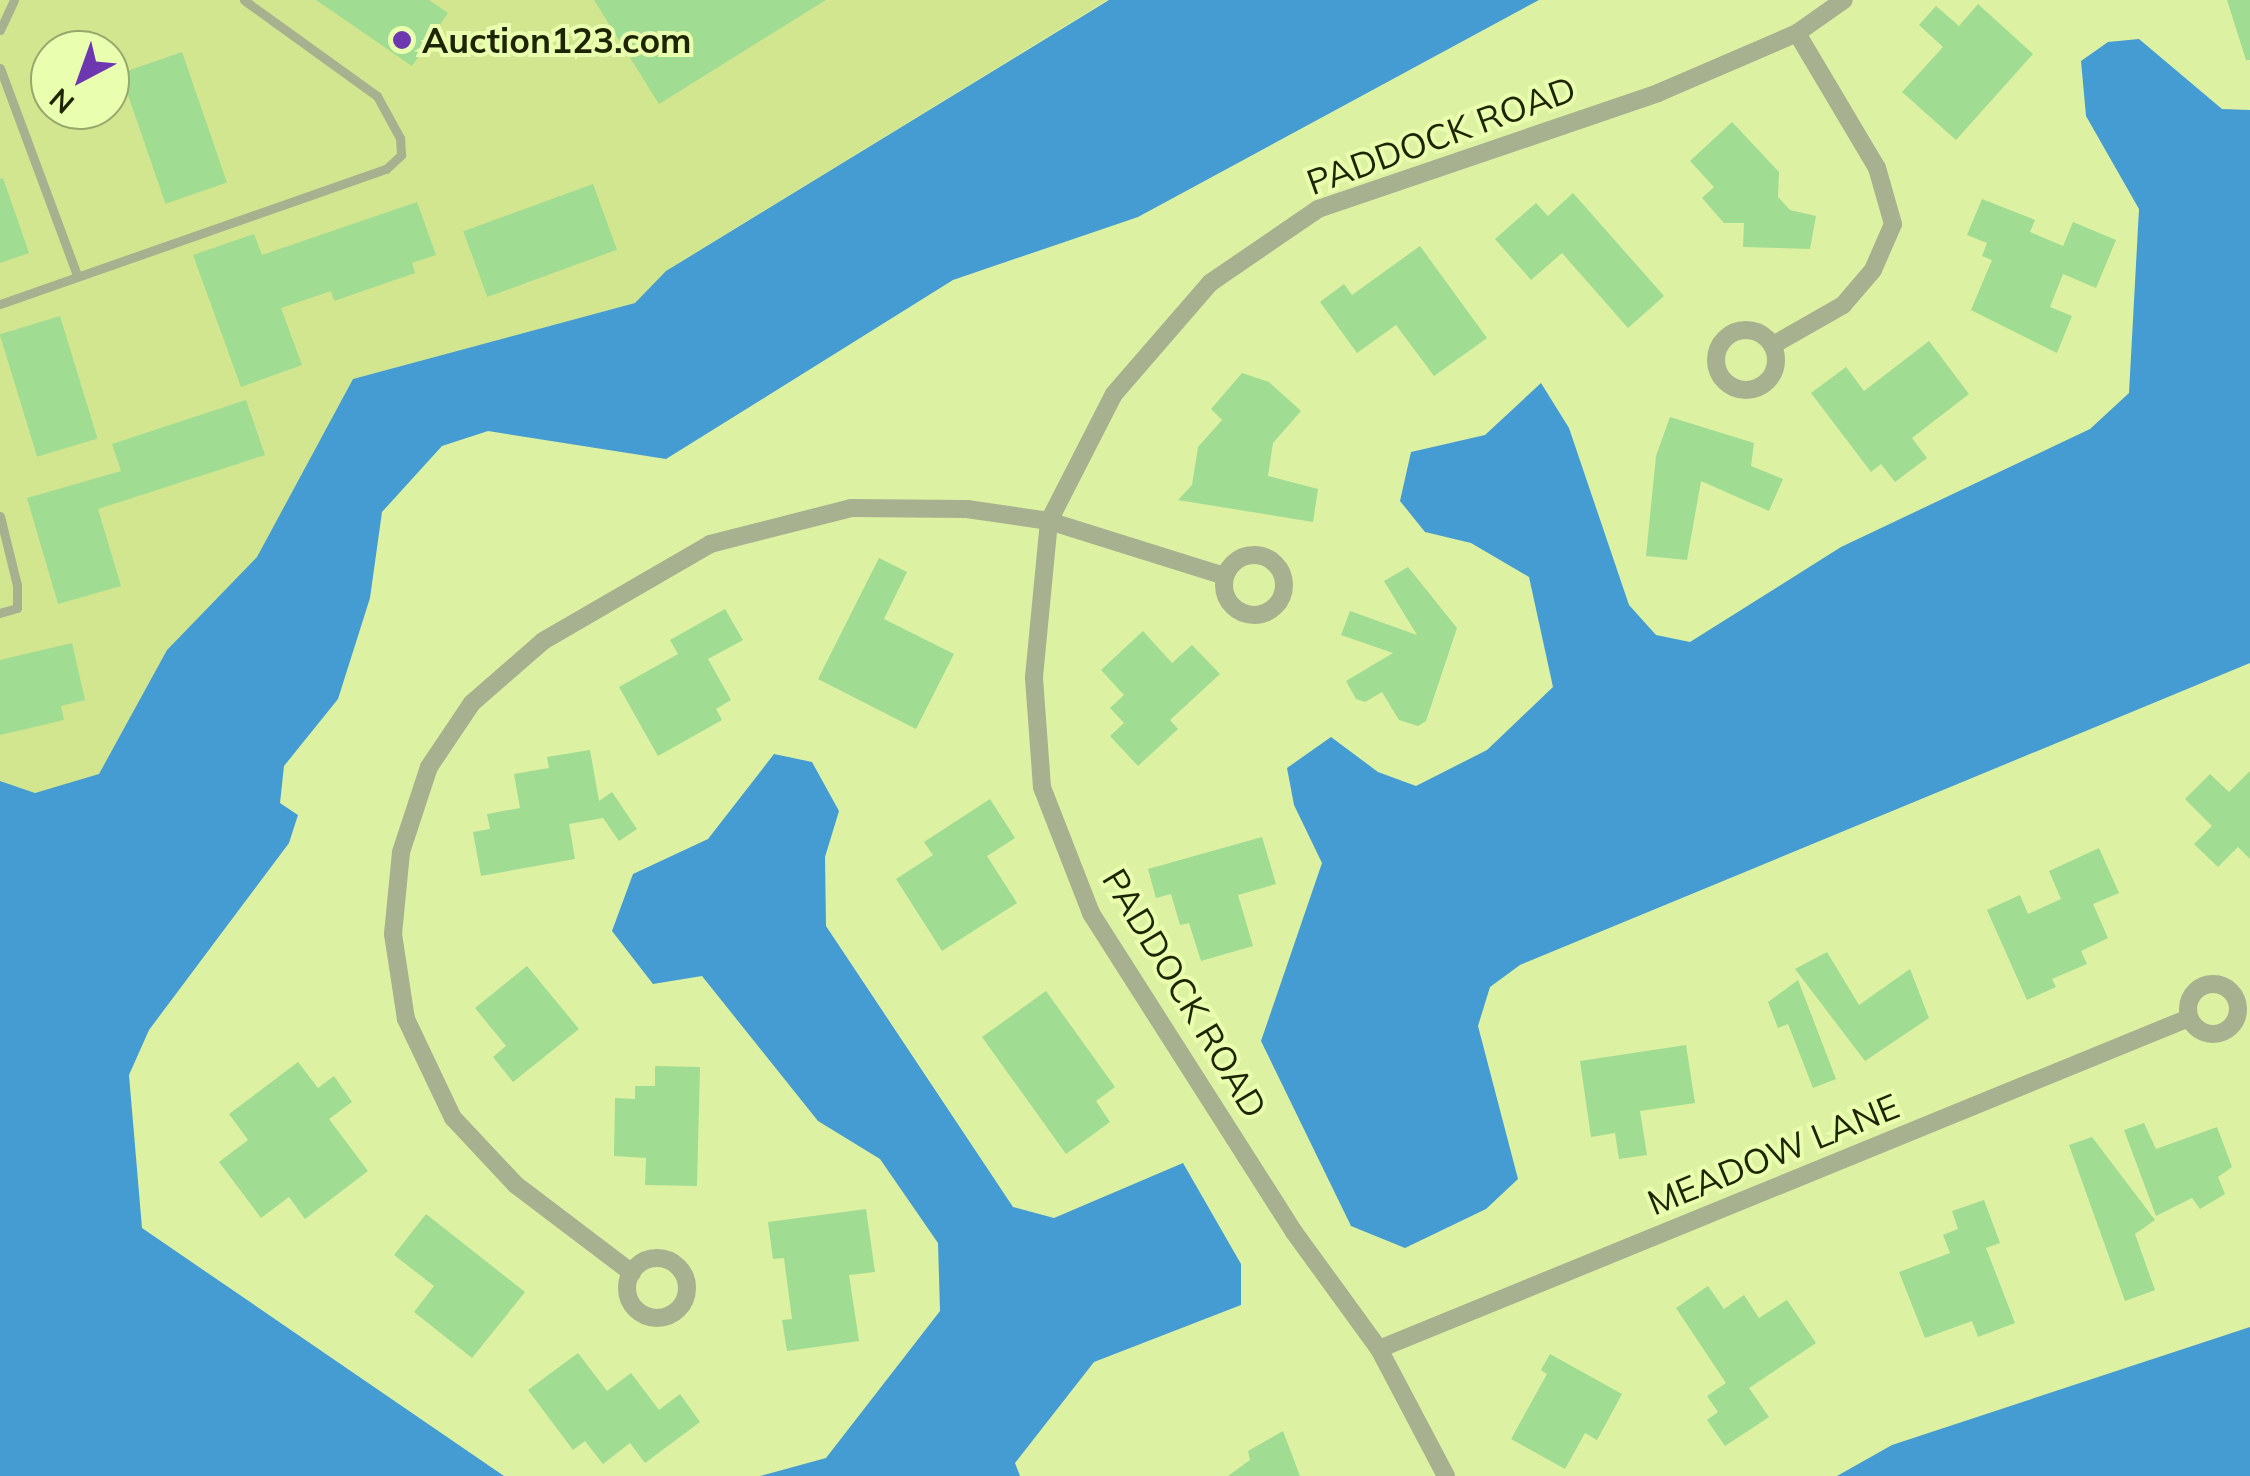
<!DOCTYPE html>
<html>
<head>
<meta charset="utf-8">
<style>
	body { margin:0 }
	#map { position:relative; width:2250px; height:1476px; overflow:hidden; background:#ddf1a2; font-family:Mulish,sans-serif }
	div>[style] { position:absolute }
	.built>* { inset:0; background:#d1e68f }
	.water>* { inset:0; background:#459cd3 }
	.building>* { inset:0; background:#a0dc92; transform-origin:0 0 }
	.lane>* { height:9px; margin:-4.5px; padding:0 4.5px; transform-origin:4.5px; border-radius:4.5px; background:#a7b08f }
	.street>* { height:18px; margin:-9px; padding:0 9px; transform-origin:9px; border-radius:9px; background:#a7b08f }
	.street>.ring { margin:-9px; padding:0; box-sizing:content-box; background:none; border:18px solid #a7b08f; border-radius:50% }
	.dots>* { width:28px; height:28px; translate:-50% -50%; box-sizing:border-box; border:5px solid #eafeaf; border-radius:50% }
	span { translate:-50% -50%; white-space:nowrap; text-align:center; line-height:1.15; -webkit-text-stroke:8px #eafeaf; paint-order:stroke }
	.poi-label { font-size:35px; color:#1e2505; font-weight:700 }
	.left { translate:0 -50%; text-align:left }
	.street-label { font-size:35px; color:#1e2505 }
	.north { position:absolute; left:30px; top:30px; width:100px; height:100px; box-sizing:border-box; background:#eafeaf; border:2px solid #98a76b; border-radius:50%; rotate:221deg; font-size:28px; font-weight:700; line-height:40px; text-align:center; color:#1e2505 }
	.north::after { content:''; display:block; margin:auto; width:35px; height:45px; background:#6d38af; clip-path:polygon(50% 0,100% 100%,50% 72%,0 100%) }
</style>
</head>
<body>
<div id="map">
	<div class="built">
		<i style="clip-path:polygon(evenodd,0 0,1107px 0,672px 267px,635px 303px,353px 379px,257px 557px,167px 650px,99px 775px,35px 793px,0 781px,0 0,50px 50px,110px 50px,110px 110px,50px 110px,50px 50px)"></i>
	</div>
	<div class="water">
		<i style="clip-path:polygon(1109px 0,1539px 0,1138px 217px,953px 280px,666px 459px,488px 431px,442px 446px,382px 512px,370px 598px,338px 699px,284px 766px,280px 803px,298px 815px,289px 843px,149px 1030px,129px 1075px,142px 1228px,504px 1476px,0 1476px,0 781px,35px 793px,99px 774px,167px 650px,257px 557px,353px 379px,635px 303px,666px 271px)"></i>
		<i style="clip-path:polygon(2139px 39px,2222px 109px,2250px 110px,2250px 663px,1520px 965px,1490px 987px,1478px 1026px,1518px 1179px,1486px 1209px,1405px 1248px,1351px 1226px,1261px 1041px,1322px 863px,1294px 805px,1287px 768px,1331px 737px,1378px 772px,1416px 786px,1487px 750px,1553px 687px,1529px 577px,1471px 543px,1425px 532px,1400px 501px,1411px 452px,1485px 435px,1541px 383px,1569px 428px,1629px 605px,1656px 635px,1690px 642px,1841px 547px,2090px 429px,2129px 393px,2139px 209px,2086px 116px,2081px 61px,2108px 42px)"></i>
		<i style="clip-path:polygon(774px 754px,812px 762px,839px 811px,825px 857px,826px 926px,1013px 1207px,1054px 1218px,1183px 1163px,1241px 1264px,1241px 1305px,1094px 1362px,1015px 1463px,1020px 1476px,760px 1476px,826px 1458px,940px 1311px,938px 1243px,880px 1159px,818px 1121px,702px 976px,653px 984px,612px 931px,633px 874px,708px 839px)"></i>
		<i style="clip-path:polygon(2250px 1327px,2250px 1476px,1837px 1476px,1892px 1445px)"></i>
	</div>
	<div class="building">
		<i style="clip-path:polygon(316px 0,429px 0,448px 13px,412px 66px)"></i>
		<i style="clip-path:polygon(594px 0,826px 0,659px 104px)"></i>
		<i style="clip-path:polygon(2227px 0,2250px 0,2250px 60px,2246px 60px)"></i>
		<i style="clip-path:polygon(1978px 4px,2033px 54px,1956px 140px,1902px 92px,1943px 47px,1919px 25px,1936px 6px,1959px 26px)"></i>
		<i style="left:182px;top:52px;width:138px;height:65px;rotate:71deg"></i>
		<i style="clip-path:polygon(1732px 122px,1779px 172px,1778px 197px,1790px 210px,1816px 216px,1810px 249px,1743px 247px,1744px 223px,1724px 223px,1702px 198px,1714px 187px,1690px 161px)"></i>
		<i style="clip-path:polygon(3px 178px,29px 253px,0 263px,0 179px)"></i>
		<i style="left:593px;top:184px;width:70px;height:138px;rotate:70deg"></i>
		<i style="clip-path:polygon(1573px 193px,1664px 296px,1628px 328px,1562px 253px,1531px 280px,1495px 239px,1536px 203px,1548px 216px)"></i>
		<i style="clip-path:polygon(1982px 199px,2035px 220px,2030px 232px,2063px 246px,2073px 222px,2116px 240px,2096px 288px,2063px 274px,2050px 307px,2072px 316px,2057px 353px,1971px 310px,1992px 260px,1982px 256px,1987px 243px,1967px 235px)"></i>
		<i style="clip-path:polygon(417px 202px,436px 255px,412px 263px,415px 273px,334px 301px,331px 291px,281px 308px,302px 365px,241px 387px,193px 255px,254px 234px,262px 255px)"></i>
		<i style="clip-path:polygon(1420px 246px,1487px 338px,1434px 376px,1396px 325px,1357px 353px,1320px 302px,1344px 284px,1352px 295px)"></i>
		<i style="left:60px;top:316px;width:128px;height:63px;rotate:73deg"></i>
		<i style="clip-path:polygon(1929px 341px,1969px 394px,1912px 438px,1927px 458px,1895px 482px,1881px 464px,1871px 472px,1811px 393px,1846px 367px,1864px 391px)"></i>
		<i style="clip-path:polygon(1242px 373px,1269px 382px,1301px 411px,1273px 443px,1268px 476px,1318px 489px,1313px 522px,1178px 500px,1192px 485px,1198px 447px,1222px 420px,1211px 409px)"></i>
		<i style="clip-path:polygon(246px 400px,265px 455px,98px 509px,121px 586px,58px 604px,27px 498px,121px 471px,112px 444px)"></i>
		<i style="clip-path:polygon(1670px 417px,1754px 443px,1751px 466px,1783px 479px,1769px 511px,1701px 481px,1687px 560px,1646px 556px,1656px 456px)"></i>
		<i style="clip-path:polygon(879px 558px,907px 572px,884px 619px,954px 654px,916px 729px,818px 679px)"></i>
		<i style="clip-path:polygon(1408px 567px,1457px 628px,1426px 721px,1418px 726px,1399px 720px,1382px 692px,1365px 702px,1356px 699px,1346px 681px,1393px 653px,1341px 635px,1350px 611px,1417px 635px,1384px 581px)"></i>
		<i style="clip-path:polygon(725px 609px,743px 640px,708px 659px,731px 700px,716px 709px,722px 720px,658px 756px,619px 687px,678px 654px,670px 640px)"></i>
		<i style="clip-path:polygon(1143px 631px,1172px 663px,1192px 645px,1220px 674px,1170px 720px,1178px 729px,1138px 766px,1110px 736px,1124px 723px,1110px 708px,1124px 695px,1101px 670px)"></i>
		<i style="clip-path:polygon(72px 643px,85px 700px,61px 706px,64px 720px,0 735px,0 660px)"></i>
		<i style="clip-path:polygon(590px 750px,599px 801px,612px 792px,637px 829px,619px 841px,603px 818px,569px 824px,575px 859px,481px 876px,473px 832px,490px 829px,487px 814px,520px 808px,514px 774px,549px 768px,547px 757px)"></i>
		<i style="clip-path:polygon(2250px 771px,2250px 859px,2238px 847px,2218px 867px,2194px 844px,2212px 826px,2185px 799px,2210px 774px,2229px 792px)"></i>
		<i style="clip-path:polygon(990px 799px,1015px 838px,987px 856px,1017px 903px,942px 951px,896px 879px,933px 855px,924px 842px)"></i>
		<i style="clip-path:polygon(1262px 837px,1276px 884px,1238px 895px,1253px 946px,1201px 961px,1189px 923px,1180px 925px,1171px 894px,1156px 898px,1148px 869px)"></i>
		<i style="clip-path:polygon(2099px 848px,2119px 893px,2093px 904px,2108px 938px,2081px 951px,2087px 964px,2052px 979px,2056px 987px,2027px 1000px,1987px 910px,2020px 895px,2028px 914px,2061px 899px,2049px 871px)"></i>
		<i style="clip-path:polygon(1827px 952px,1859px 1005px,1910px 969px,1929px 1018px,1865px 1061px,1795px 969px)"></i>
		<i style="clip-path:polygon(527px 966px,579px 1029px,513px 1082px,493px 1057px,506px 1046px,475px 1008px)"></i>
		<i style="clip-path:polygon(1798px 980px,1836px 1079px,1813px 1088px,1788px 1024px,1778px 1028px,1768px 1002px)"></i>
		<i style="clip-path:polygon(1046px 991px,1115px 1087px,1096px 1101px,1110px 1122px,1066px 1154px,982px 1037px)"></i>
		<i style="clip-path:polygon(1686px 1045px,1695px 1103px,1640px 1111px,1647px 1155px,1619px 1159px,1615px 1133px,1591px 1137px,1580px 1061px)"></i>
		<i style="clip-path:polygon(298px 1062px,318px 1088px,334px 1076px,352px 1102px,329px 1119px,368px 1171px,305px 1219px,289px 1197px,261px 1218px,219px 1162px,248px 1140px,229px 1114px)"></i>
		<i style="clip-path:polygon(655px 1066px,700px 1067px,697px 1186px,645px 1185px,646px 1158px,614px 1156px,615px 1098px,635px 1099px,635px 1086px,655px 1086px)"></i>
		<i style="clip-path:polygon(2144px 1123px,2156px 1149px,2217px 1127px,2232px 1167px,2218px 1177px,2225px 1194px,2200px 1209px,2192px 1198px,2156px 1216px,2124px 1130px)"></i>
		<i style="clip-path:polygon(2092px 1137px,2155px 1220px,2135px 1234px,2155px 1290px,2125px 1301px,2069px 1145px)"></i>
		<i style="clip-path:polygon(1984px 1200px,2000px 1243px,1986px 1248px,2015px 1323px,1978px 1337px,1972px 1321px,1925px 1338px,1899px 1272px,1950px 1253px,1943px 1235px,1958px 1229px,1952px 1211px)"></i>
		<i style="clip-path:polygon(866px 1209px,875px 1272px,849px 1275px,859px 1341px,787px 1351px,782px 1320px,792px 1319px,784px 1258px,773px 1259px,768px 1222px)"></i>
		<i style="clip-path:polygon(426px 1214px,525px 1292px,472px 1358px,414px 1312px,434px 1286px,394px 1255px)"></i>
		<i style="clip-path:polygon(1708px 1286px,1724px 1309px,1744px 1295px,1759px 1318px,1787px 1300px,1816px 1343px,1749px 1388px,1769px 1417px,1725px 1446px,1707px 1420px,1718px 1412px,1707px 1396px,1726px 1383px,1676px 1308px)"></i>
		<i style="clip-path:polygon(578px 1353px,607px 1391px,631px 1373px,659px 1410px,680px 1394px,700px 1422px,645px 1463px,630px 1443px,603px 1464px,585px 1441px,573px 1450px,528px 1390px)"></i>
		<i style="clip-path:polygon(1550px 1354px,1622px 1394px,1597px 1440px,1585px 1433px,1565px 1469px,1511px 1439px,1547px 1374px,1541px 1370px)"></i>
		<i style="clip-path:polygon(1283px 1431px,1300px 1476px,1228px 1476px,1250px 1460px,1248px 1451px)"></i>
	</div>
	<div class="lane">
		<i style="left:0;top:30px;width:33px;rotate:-65deg"></i>
		<i style="left:0;top:68px;width:221px;rotate:69.6deg"></i>
		<i style="left:0;top:304px;width:409px;rotate:-19.3deg"></i>
		<i style="left:386px;top:169px;width:21px;rotate:-43deg"></i>
		<i style="left:401px;top:155px;width:17px;rotate:-93deg"></i>
		<i style="left:400px;top:138px;width:48px;rotate:-118.7deg"></i>
		<i style="left:377px;top:96px;width:164px;rotate:-144.2deg"></i>
		<i style="left:0;top:516px;width:71px;rotate:76.2deg"></i>
		<i style="left:17px;top:585px;width:23px;rotate:90deg"></i>
		<i style="left:17px;top:608px;width:18px;rotate:164deg"></i>
	</div>
	<div class="street">
		<i class="ring" style="left:1716px;top:330px;width:42px;height:42px"></i>
		<i style="left:1773px;top:345px;width:81px;rotate:-29.7deg"></i>
		<i style="left:1843px;top:305px;width:46px;rotate:-49.4deg"></i>
		<i style="left:1873px;top:270px;width:50px;rotate:-66.5deg"></i>
		<i style="left:1893px;top:224px;width:58px;rotate:-105.9deg"></i>
		<i style="left:1877px;top:168px;width:157px;rotate:-120.7deg"></i>
		<i class="ring" style="left:1224px;top:555px;width:42px;height:42px"></i>
		<i class="ring" style="left:2188px;top:984px;width:32px;height:32px"></i>
		<i class="ring" style="left:627px;top:1258px;width:42px;height:42px"></i>
		<i style="left:632px;top:1273px;width:146px;rotate:-142.8deg"></i>
		<i style="left:516px;top:1185px;width:92px;rotate:-133.2deg"></i>
		<i style="left:453px;top:1118px;width:110px;rotate:-115.4deg"></i>
		<i style="left:406px;top:1019px;width:86px;rotate:-98.7deg"></i>
		<i style="left:393px;top:934px;width:82px;rotate:-84.4deg"></i>
		<i style="left:401px;top:852px;width:89px;rotate:-71.8deg"></i>
		<i style="left:429px;top:767px;width:77px;rotate:-56.1deg"></i>
		<i style="left:472px;top:703px;width:94px;rotate:-41.1deg"></i>
		<i style="left:543px;top:641px;width:193px;rotate:-30.1deg"></i>
		<i style="left:710px;top:544px;width:146px;rotate:-14.3deg"></i>
		<i style="left:851px;top:508px;width:116px;rotate:0.5deg"></i>
		<i style="left:967px;top:509px;width:83px;rotate:8.3deg"></i>
		<i style="left:1049px;top:521px;width:184px;rotate:17.4deg"></i>
		<i style="left:1379px;top:1349px;width:875px;rotate:-22.23deg"></i>
		<i style="left:1446px;top:1476px;width:144px;rotate:-117.8deg"></i>
		<i style="left:1379px;top:1349px;width:145px;rotate:-126deg"></i>
		<i style="left:1294px;top:1232px;width:378px;rotate:-122.5deg"></i>
		<i style="left:1091px;top:913px;width:135px;rotate:-111.3deg"></i>
		<i style="left:1042px;top:787px;width:110px;rotate:-94.2deg"></i>
		<i style="left:1034px;top:677px;width:157px;rotate:-84.5deg"></i>
		<i style="left:1049px;top:521px;width:143px;rotate:-62.9deg"></i>
		<i style="left:1114px;top:394px;width:147px;rotate:-49.1deg"></i>
		<i style="left:1210px;top:283px;width:131px;rotate:-34.4deg"></i>
		<i style="left:1318px;top:209px;width:359px;rotate:-18.8deg"></i>
		<i style="left:1658px;top:93px;width:151px;rotate:-23.3deg"></i>
		<i style="left:1797px;top:33px;width:57px;rotate:-35.1deg"></i>
	</div>
	<div class="dots">
		<i style="left:402px;top:40px;background:#6d38af"></i>
	</div>
	<div class="poi-label">
		<span class="left" style="left:422px;top:40px">Auction123.com</span>
	</div>
	<div class="street-label">
		<span style="left:1441px;top:135px;rotate:-20deg">PADDOCK ROAD</span>
		<span style="left:1185px;top:993px;rotate:59deg">PADDOCK ROAD</span>
		<span style="left:1773px;top:1154px;rotate:-22deg">MEADOW LANE</span>
	</div>
	<div class="north">N</div>
</div>
</body>
</html>
